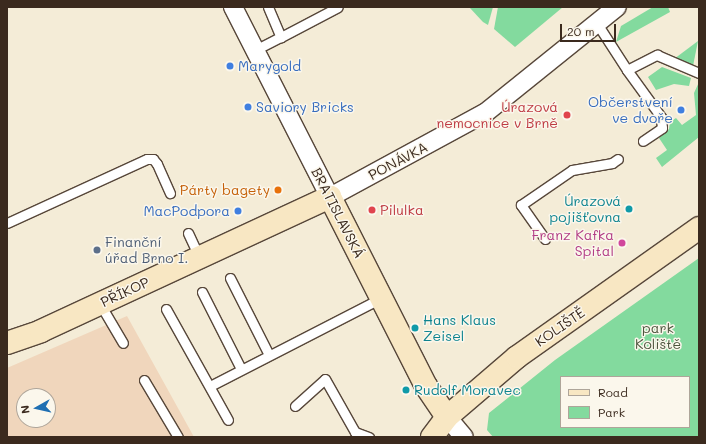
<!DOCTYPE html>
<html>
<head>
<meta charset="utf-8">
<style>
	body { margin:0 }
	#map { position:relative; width:706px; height:444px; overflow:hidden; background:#f4ecd7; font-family:Mali,sans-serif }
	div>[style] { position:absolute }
	.built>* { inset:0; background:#f0d6bc }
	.green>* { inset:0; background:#83da9e }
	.roads { filter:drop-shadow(1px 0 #57473a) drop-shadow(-1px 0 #57473a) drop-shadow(0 1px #57473a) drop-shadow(0 -1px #57473a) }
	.lane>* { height:9px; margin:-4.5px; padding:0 4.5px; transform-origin:4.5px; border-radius:4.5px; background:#fff }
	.street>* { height:18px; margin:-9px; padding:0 9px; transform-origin:9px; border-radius:9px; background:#fff }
	.secondary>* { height:22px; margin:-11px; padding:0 11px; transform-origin:11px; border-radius:11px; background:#f8e7c3 }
	.dots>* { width:11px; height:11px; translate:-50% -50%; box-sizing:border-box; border:2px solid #fbf7ec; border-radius:50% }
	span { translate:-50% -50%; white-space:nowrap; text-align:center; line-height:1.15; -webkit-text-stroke:3px #fbf7ec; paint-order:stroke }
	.shop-label { font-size:14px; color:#366cbe }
	.left { translate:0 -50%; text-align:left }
	.right { translate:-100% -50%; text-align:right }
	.health-label { font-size:14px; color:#be3a42 }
	.street-label { font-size:14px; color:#3b2a1e }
	.food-label { font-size:14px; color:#c56008 }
	.culture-label { font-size:14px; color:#0d838f }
	.hotel-label { font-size:14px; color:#b23c85 }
	.service-label { font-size:14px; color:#4e5e75 }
	.park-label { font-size:14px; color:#4d563e }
	.frame { position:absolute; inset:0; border:8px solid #3b2a1e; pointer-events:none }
	.legend { position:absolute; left:560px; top:376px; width:130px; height:52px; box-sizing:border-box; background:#fbf7ec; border:1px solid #aea59a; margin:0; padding:5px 7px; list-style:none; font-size:12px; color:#3b2a1e }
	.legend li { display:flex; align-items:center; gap:8px; height:20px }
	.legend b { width:20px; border:1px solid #aea59a }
	.north { position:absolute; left:16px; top:388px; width:40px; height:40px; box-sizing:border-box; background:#fbf7ec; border:1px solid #aea59a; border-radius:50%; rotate:262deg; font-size:11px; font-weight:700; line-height:16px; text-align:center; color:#3b2a1e }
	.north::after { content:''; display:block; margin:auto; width:14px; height:18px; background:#1f6fb2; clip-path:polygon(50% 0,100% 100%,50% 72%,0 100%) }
	.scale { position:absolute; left:560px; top:24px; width:56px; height:18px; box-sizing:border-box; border:2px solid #3b2a1e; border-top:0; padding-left:5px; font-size:12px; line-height:14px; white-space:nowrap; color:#3b2a1e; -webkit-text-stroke:3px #fbf7ec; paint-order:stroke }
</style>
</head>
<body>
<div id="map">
	<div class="built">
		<i style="clip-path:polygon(evenodd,127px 316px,194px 437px,7px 437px,7px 368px,127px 316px,24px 396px,48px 396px,48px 420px,24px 420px,24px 396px)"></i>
	</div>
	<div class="green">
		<i style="clip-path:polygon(469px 7px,493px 7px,488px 25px,483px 22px)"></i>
		<i style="clip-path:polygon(498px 7px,563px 7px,515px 47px,494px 29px)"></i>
		<i style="clip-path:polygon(653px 7px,668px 7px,670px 12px,616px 42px,621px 26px)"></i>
		<i style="clip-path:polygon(698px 41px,693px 66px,674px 59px)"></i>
		<i style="clip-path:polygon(662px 67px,691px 78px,689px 86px,674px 84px,656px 90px,648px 77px)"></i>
		<i style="clip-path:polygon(699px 82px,699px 137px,662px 167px,656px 158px,667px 150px,659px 138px,669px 129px,670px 122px,676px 118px,682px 125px,696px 115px,694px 93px)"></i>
		<i style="clip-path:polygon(evenodd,699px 258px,699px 437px,493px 437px,487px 430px,489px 413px,555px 360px,699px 258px,561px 377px,689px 377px,689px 427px,561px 427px,561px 377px)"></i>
	</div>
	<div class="roads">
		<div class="lane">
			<i style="left:268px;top:7px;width:33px;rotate:67deg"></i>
			<i style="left:281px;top:37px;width:64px;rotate:-27.8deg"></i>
			<i style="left:596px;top:22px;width:57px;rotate:57.1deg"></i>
			<i style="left:627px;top:70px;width:34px;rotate:-27deg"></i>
			<i style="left:657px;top:55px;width:46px;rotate:23.2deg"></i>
			<i style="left:255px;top:50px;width:29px;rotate:-27deg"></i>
			<i style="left:627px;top:70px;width:58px;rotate:54.1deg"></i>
			<i style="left:661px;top:117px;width:11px;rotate:85deg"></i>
			<i style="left:662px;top:128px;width:23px;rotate:146deg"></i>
			<i style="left:7px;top:223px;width:154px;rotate:-24.6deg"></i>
			<i style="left:147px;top:159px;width:6px"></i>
			<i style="left:153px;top:159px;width:6px;rotate:51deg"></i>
			<i style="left:157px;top:164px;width:32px;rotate:66deg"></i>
			<i style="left:188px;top:233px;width:26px;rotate:65deg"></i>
			<i style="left:545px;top:239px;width:42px;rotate:-125.2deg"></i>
			<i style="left:521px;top:205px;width:62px;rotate:-34.5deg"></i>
			<i style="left:572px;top:170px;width:41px;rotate:-9.9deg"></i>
			<i style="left:612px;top:163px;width:7px;rotate:-34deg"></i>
			<i style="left:230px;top:278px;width:86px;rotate:63.1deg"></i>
			<i style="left:202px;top:292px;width:86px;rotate:63.1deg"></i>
			<i style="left:100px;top:304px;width:45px;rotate:59.5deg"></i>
			<i style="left:166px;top:309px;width:127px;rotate:60.8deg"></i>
			<i style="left:144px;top:380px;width:66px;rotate:59.2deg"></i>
			<i style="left:210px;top:386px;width:192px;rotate:-27.2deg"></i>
			<i style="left:295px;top:406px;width:40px;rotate:-42deg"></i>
			<i style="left:325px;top:379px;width:61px;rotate:60.5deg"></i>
			<i style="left:355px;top:432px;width:15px;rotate:20deg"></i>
		</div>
		<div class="street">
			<i style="left:233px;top:7px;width:213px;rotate:63deg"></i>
			<i style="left:330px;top:197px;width:176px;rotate:-28.5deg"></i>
			<i style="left:485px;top:113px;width:169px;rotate:-38.8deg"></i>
			<i style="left:447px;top:417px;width:26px;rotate:50deg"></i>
		</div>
		<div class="secondary">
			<i style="left:7px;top:343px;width:36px;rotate:-19deg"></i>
			<i style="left:41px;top:331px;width:319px;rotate:-24.9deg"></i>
			<i style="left:330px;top:197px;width:212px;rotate:63.1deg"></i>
			<i style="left:426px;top:386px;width:37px;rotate:56deg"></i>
			<i style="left:432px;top:437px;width:25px;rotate:-53deg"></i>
			<i style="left:447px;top:417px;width:92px;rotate:-40.6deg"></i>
			<i style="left:517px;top:357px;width:223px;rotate:-35.3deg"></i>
		</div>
	</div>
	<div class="dots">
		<i style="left:230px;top:66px;background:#3f7fe0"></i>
		<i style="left:248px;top:107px;background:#3f7fe0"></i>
		<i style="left:681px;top:110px;background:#3f7fe0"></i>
		<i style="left:567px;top:115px;background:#e0444e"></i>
		<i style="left:278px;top:190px;background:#e8710a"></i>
		<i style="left:629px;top:209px;background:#0f9aa8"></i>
		<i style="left:372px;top:210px;background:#e0444e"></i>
		<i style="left:238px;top:211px;background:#3f7fe0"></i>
		<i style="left:622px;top:243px;background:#d1479c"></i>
		<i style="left:97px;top:250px;background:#5c6f8a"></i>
		<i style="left:415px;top:328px;background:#0f9aa8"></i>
		<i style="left:406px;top:390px;background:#0f9aa8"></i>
	</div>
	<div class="shop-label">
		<span class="left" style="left:238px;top:66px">Marygold</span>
		<span class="right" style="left:673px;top:110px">Občerstvení<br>ve dvoře</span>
		<span class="left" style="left:256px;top:107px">Saviory Bricks</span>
		<span class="right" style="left:230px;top:211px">MacPodpora</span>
	</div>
	<div class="health-label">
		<span class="right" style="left:558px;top:115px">Úrazová<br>nemocnice v Brně</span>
		<span class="left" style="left:380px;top:210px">Pilulka</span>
	</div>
	<div class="street-label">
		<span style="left:398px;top:161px;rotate:-28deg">PONÁVKA</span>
		<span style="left:338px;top:213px;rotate:63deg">BRATISLAVSKÁ</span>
		<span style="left:125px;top:292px;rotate:-25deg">PŘÍKOP</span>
		<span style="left:560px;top:327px;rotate:-35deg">KOLIŠTĚ</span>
	</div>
	<div class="food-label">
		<span class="right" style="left:270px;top:190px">Párty bagety</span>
	</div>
	<div class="culture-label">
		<span class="right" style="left:621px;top:209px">Úrazová<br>pojišťovna</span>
		<span class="left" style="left:423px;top:328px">Hans Klaus<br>Zeisel</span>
		<span class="left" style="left:414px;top:390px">Rudolf Moravec</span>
	</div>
	<div class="hotel-label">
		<span class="right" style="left:614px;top:243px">Franz Kafka<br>Spital</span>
	</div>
	<div class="service-label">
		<span class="left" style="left:105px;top:250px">Finanční<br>úřad Brno I.</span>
	</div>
	<div class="park-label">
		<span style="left:658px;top:336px">park<br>Koliště</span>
	</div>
	<div class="frame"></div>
	<ul class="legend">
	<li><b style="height:5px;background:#f8e7c3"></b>Road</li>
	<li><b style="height:11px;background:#83da9e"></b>Park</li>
	</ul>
	<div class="north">N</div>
	<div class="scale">20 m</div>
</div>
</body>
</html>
